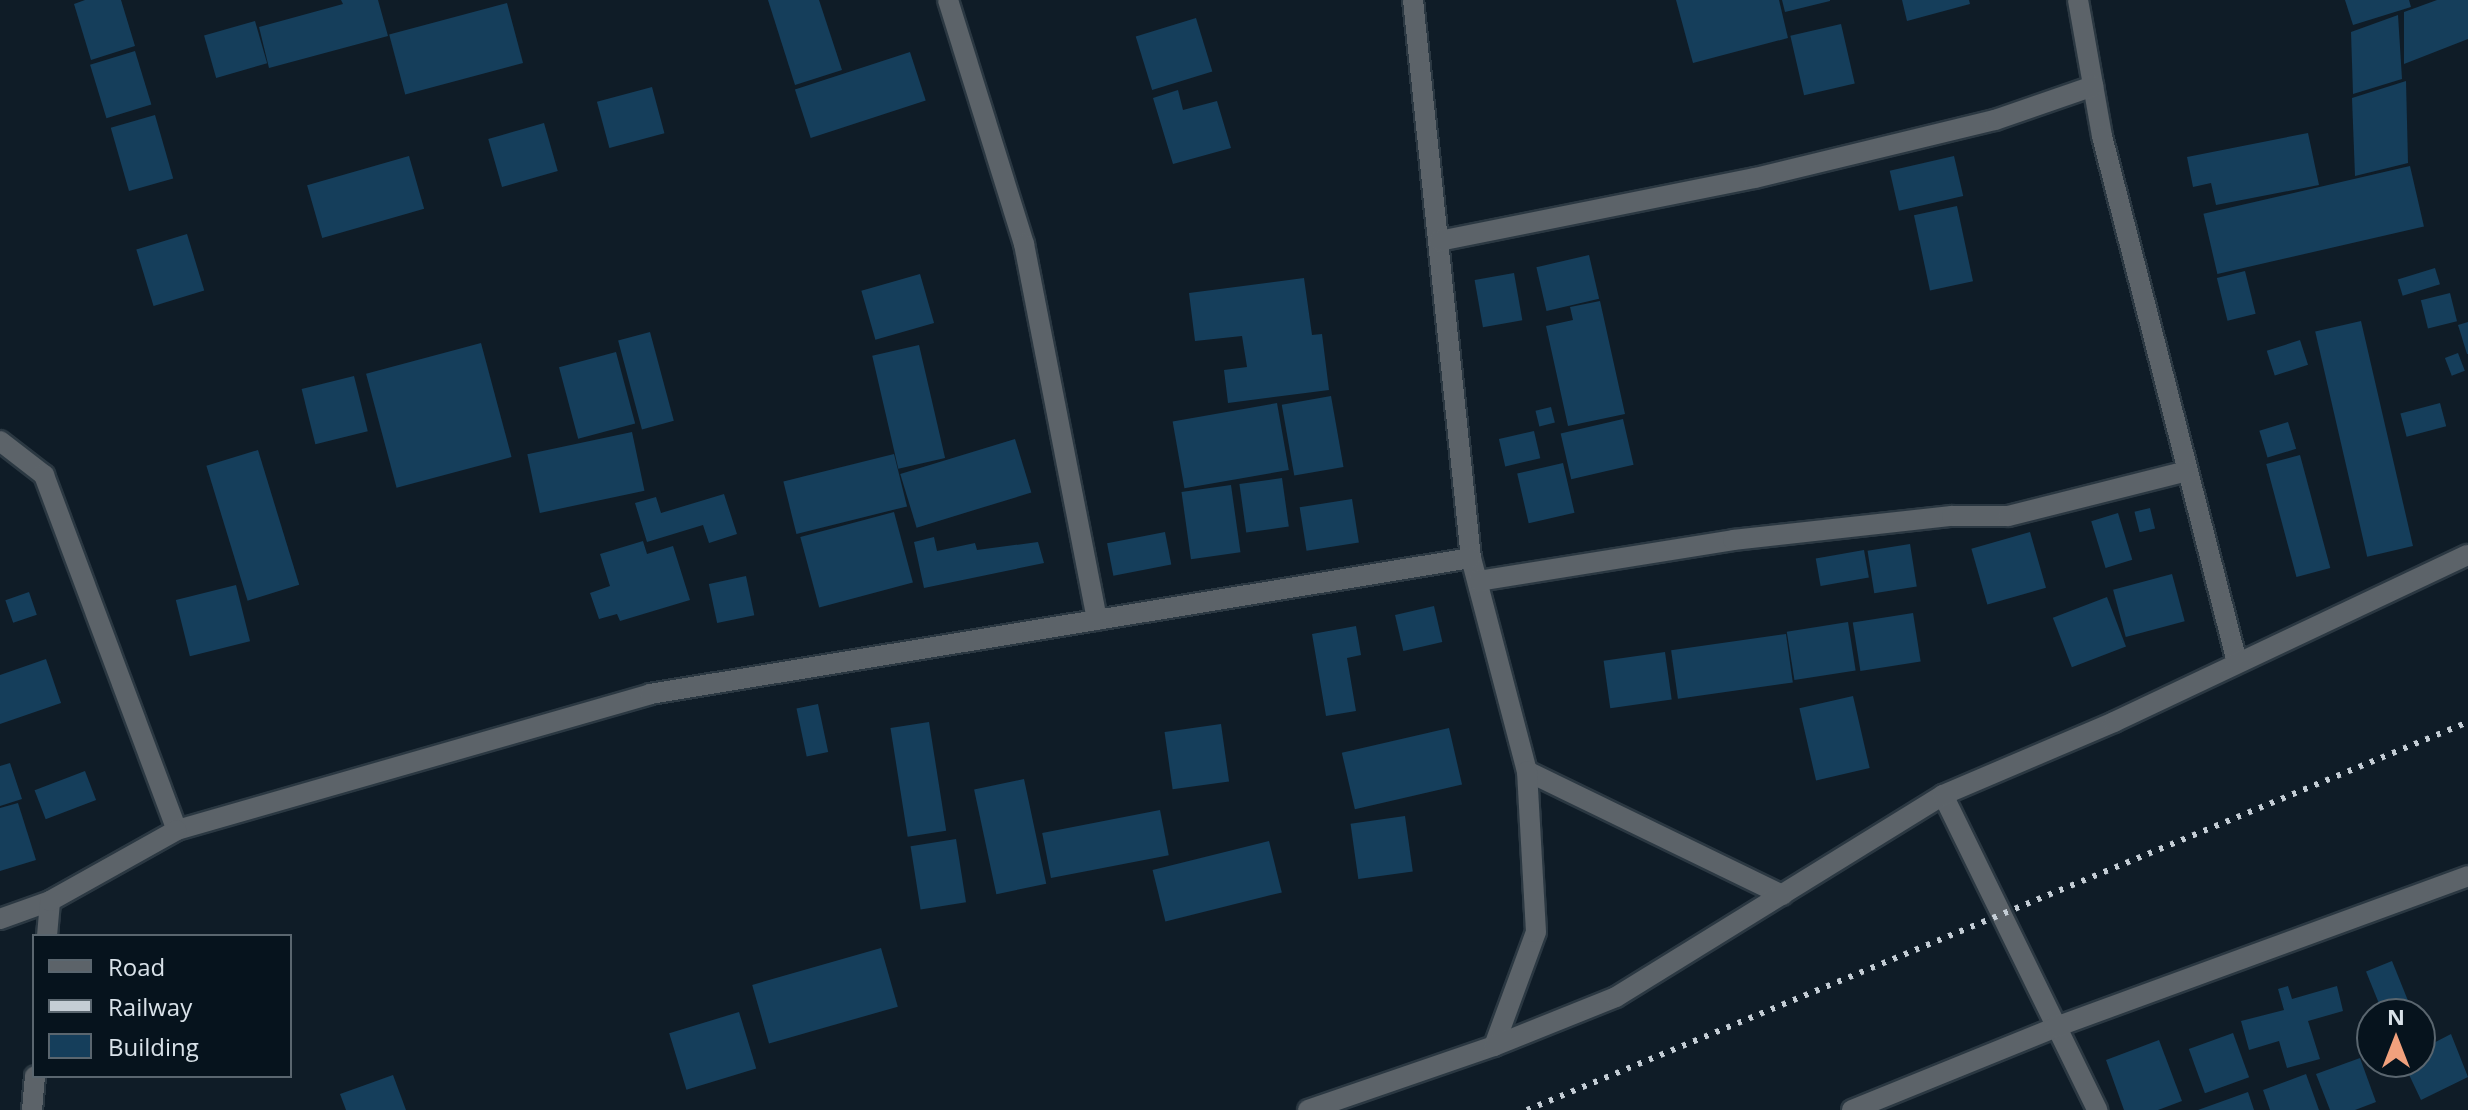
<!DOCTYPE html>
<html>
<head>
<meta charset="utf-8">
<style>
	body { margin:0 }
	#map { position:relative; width:2468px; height:1110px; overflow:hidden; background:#0f1c27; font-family:"Open Sans",sans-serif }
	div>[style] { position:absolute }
	.building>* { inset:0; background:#153e5b; transform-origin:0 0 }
	.roads { filter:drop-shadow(2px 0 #2b3842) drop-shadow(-2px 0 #2b3842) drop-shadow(0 2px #2b3842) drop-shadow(0 -2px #2b3842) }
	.street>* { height:20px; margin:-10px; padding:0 10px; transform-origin:10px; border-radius:10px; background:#5c6369 }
	.rail>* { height:6px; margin-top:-3px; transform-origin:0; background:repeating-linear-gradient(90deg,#c4cdd5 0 4px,transparent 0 12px) }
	span { translate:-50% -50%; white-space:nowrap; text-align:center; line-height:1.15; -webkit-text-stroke:6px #06131d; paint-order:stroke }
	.legend { position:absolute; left:32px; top:934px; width:260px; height:144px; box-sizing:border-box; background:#06131d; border:2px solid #5a666f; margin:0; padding:10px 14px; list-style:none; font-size:24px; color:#d9e2e9 }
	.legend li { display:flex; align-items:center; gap:16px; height:40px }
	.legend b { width:40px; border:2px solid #5a666f }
	.north { position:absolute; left:2356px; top:998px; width:80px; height:80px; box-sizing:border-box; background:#06131d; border:2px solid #5a666f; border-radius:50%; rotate:0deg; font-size:22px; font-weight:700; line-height:32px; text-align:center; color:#d9e2e9 }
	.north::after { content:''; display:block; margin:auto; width:28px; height:36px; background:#f1a17d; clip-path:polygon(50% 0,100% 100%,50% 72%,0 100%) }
</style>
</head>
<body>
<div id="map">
	<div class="building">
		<i style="clip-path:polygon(85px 0,121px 0,135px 46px,91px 60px,74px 4px)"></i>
		<i style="clip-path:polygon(341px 0,378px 0,388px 36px,269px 68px,259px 27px,343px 4px)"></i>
		<i style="clip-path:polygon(768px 0,819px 0,842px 70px,795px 85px)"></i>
		<i style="clip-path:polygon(1676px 0,1779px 0,1788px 38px,1693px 63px)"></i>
		<i style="clip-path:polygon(1782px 0,1830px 0,1830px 1px,1785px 12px)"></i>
		<i style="clip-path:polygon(1902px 0,1969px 0,1970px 4px,1907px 21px)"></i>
		<i style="clip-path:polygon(2345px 0,2409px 0,2411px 7px,2353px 25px)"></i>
		<i style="clip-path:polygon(2437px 0,2468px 0,2468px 39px,2404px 64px,2404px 12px)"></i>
		<i style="left:507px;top:3px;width:62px;height:122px;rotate:75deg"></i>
		<i style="clip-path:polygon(2398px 15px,2402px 79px,2353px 94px,2351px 32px)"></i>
		<i style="left:1196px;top:18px;width:56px;height:63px;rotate:73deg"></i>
		<i style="left:255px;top:21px;width:44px;height:53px;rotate:74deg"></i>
		<i style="left:1841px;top:24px;width:61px;height:52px;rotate:77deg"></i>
		<i style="left:135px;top:51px;width:56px;height:47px;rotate:73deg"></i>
		<i style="left:910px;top:52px;width:51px;height:121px;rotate:72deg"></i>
		<i style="clip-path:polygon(2406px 81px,2408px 163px,2355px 176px,2352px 98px)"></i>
		<i style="left:652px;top:87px;width:48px;height:57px;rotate:75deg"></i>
		<i style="clip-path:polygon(1178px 90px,1183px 110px,1217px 101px,1231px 148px,1173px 164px,1153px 98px)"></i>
		<i style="left:155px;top:115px;width:66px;height:46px;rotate:74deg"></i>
		<i style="left:544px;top:123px;width:50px;height:58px;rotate:74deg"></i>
		<i style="clip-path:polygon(2308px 133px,2319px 185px,2216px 205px,2211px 183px,2193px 187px,2187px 157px)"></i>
		<i style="left:409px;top:156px;width:55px;height:106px;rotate:74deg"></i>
		<i style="left:1954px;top:156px;width:41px;height:66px;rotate:77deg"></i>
		<i style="left:2410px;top:166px;width:62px;height:212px;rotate:77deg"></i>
		<i style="left:1957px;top:206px;width:77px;height:44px;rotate:78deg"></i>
		<i style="left:187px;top:234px;width:59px;height:53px;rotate:73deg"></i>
		<i style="left:1589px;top:255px;width:45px;height:54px;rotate:77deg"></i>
		<i style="left:2435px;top:268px;width:17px;height:39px;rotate:73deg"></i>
		<i style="left:2245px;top:271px;width:44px;height:29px;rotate:76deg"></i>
		<i style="left:1514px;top:273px;width:48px;height:40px;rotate:80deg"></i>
		<i style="left:920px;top:274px;width:51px;height:61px;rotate:74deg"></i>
		<i style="clip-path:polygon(1304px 278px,1312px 335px,1322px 334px,1329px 390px,1228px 403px,1224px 370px,1247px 367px,1242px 336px,1195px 341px,1189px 293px)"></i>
		<i style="left:2450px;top:293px;width:29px;height:30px;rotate:76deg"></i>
		<i style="clip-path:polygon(1600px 301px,1625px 414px,1568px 426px,1546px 326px,1573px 320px,1570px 307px)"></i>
		<i style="left:2361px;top:321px;width:231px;height:47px;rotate:77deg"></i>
		<i style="clip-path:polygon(2468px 322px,2468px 354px,2467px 354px,2458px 325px)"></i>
		<i style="left:650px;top:332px;width:92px;height:33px;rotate:75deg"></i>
		<i style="left:2300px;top:340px;width:26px;height:35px;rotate:72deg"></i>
		<i style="left:481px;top:343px;width:118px;height:119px;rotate:75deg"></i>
		<i style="left:919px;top:345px;width:116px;height:48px;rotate:77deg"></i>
		<i style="left:616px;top:352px;width:74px;height:59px;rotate:75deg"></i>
		<i style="left:2458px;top:353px;width:19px;height:14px;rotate:69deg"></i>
		<i style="left:354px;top:376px;width:57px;height:54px;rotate:76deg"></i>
		<i style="left:1331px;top:396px;width:72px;height:50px;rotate:80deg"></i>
		<i style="left:1277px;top:403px;width:68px;height:106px;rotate:80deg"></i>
		<i style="left:2440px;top:403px;width:24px;height:41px;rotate:75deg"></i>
		<i style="left:1551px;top:407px;width:16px;height:16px;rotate:76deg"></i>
		<i style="left:1623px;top:419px;width:47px;height:64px;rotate:77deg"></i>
		<i style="left:2288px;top:422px;width:28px;height:30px;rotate:73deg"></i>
		<i style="left:1534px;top:431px;width:28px;height:36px;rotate:77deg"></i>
		<i style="left:632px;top:432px;width:60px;height:107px;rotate:78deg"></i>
		<i style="left:1015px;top:439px;width:56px;height:120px;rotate:73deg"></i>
		<i style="left:258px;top:450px;width:141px;height:54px;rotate:73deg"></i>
		<i style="left:894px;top:454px;width:54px;height:114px;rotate:76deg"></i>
		<i style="left:2300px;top:455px;width:117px;height:35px;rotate:75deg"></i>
		<i style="left:1563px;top:463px;width:51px;height:47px;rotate:77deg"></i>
		<i style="left:1282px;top:478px;width:49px;height:43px;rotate:82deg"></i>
		<i style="left:1231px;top:485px;width:68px;height:50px;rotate:82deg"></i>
		<i style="clip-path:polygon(724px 494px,737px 534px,709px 543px,703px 525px,647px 542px,635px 503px,656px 497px,661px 513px)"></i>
		<i style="left:1352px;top:499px;width:44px;height:53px;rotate:81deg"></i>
		<i style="left:2150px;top:508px;width:21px;height:16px;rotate:76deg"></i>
		<i style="left:894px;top:512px;width:73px;height:97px;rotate:75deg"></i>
		<i style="left:2118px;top:513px;width:49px;height:28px;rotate:73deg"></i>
		<i style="left:1165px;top:532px;width:33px;height:59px;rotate:79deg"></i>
		<i style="left:2030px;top:532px;width:58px;height:61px;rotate:74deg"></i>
		<i style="clip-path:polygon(934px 537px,937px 551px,975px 543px,977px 550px,1038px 542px,1044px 563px,924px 588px,914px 542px)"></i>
		<i style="clip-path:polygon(643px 541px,647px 554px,673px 546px,690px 600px,620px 621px,617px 614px,599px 619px,590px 593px,610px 586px,600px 554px)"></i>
		<i style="left:1910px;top:544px;width:43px;height:43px;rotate:81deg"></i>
		<i style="left:1864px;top:550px;width:28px;height:49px;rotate:80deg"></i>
		<i style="left:2172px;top:574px;width:49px;height:61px;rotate:75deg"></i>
		<i style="left:746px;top:576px;width:40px;height:38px;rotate:78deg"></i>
		<i style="left:236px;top:585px;width:58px;height:62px;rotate:76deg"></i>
		<i style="left:29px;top:592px;width:24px;height:25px;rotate:71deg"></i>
		<i style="left:2107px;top:597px;width:53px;height:58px;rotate:69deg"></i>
		<i style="left:1434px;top:606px;width:37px;height:40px;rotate:77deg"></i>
		<i style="left:1913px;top:613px;width:49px;height:61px;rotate:81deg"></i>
		<i style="left:1848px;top:622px;width:49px;height:62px;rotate:81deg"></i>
		<i style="clip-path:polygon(1356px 626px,1361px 655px,1347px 658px,1356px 711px,1326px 716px,1312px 634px)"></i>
		<i style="left:1786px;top:634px;width:49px;height:116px;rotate:82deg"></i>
		<i style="left:1665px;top:652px;width:48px;height:62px;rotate:82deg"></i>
		<i style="clip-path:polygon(46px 659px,61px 703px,0 724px,0 675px)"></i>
		<i style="left:1853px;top:696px;width:74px;height:55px;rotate:77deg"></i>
		<i style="left:818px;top:704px;width:49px;height:22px;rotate:78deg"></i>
		<i style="left:929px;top:722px;width:110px;height:39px;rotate:81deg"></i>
		<i style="left:1221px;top:724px;width:58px;height:57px;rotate:82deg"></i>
		<i style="left:1449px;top:728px;width:58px;height:110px;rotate:77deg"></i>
		<i style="clip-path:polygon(10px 763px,22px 799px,0 806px,0 766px)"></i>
		<i style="left:85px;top:771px;width:31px;height:54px;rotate:69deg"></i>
		<i style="left:1024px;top:779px;width:107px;height:51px;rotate:78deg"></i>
		<i style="clip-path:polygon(18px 803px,36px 860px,0 871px,0 808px)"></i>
		<i style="left:1160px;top:810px;width:46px;height:120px;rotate:79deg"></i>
		<i style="left:1405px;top:816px;width:56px;height:55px;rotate:82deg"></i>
		<i style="left:956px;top:839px;width:64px;height:46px;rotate:81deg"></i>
		<i style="left:1269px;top:841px;width:53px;height:120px;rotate:76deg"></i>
		<i style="left:881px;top:948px;width:61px;height:134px;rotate:74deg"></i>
		<i style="left:2392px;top:961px;width:45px;height:28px;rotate:68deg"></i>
		<i style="clip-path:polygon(2288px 986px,2292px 999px,2337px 986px,2343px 1011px,2308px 1021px,2320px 1059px,2287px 1068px,2279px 1041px,2249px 1050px,2241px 1021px,2284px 1010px,2278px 989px)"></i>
		<i style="left:739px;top:1012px;width:59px;height:73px;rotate:73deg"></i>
		<i style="left:2233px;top:1033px;width:47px;height:47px;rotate:70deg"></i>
		<i style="clip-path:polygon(2451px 1034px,2468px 1077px,2421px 1100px,2403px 1062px,2420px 1062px,2420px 1050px)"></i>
		<i style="clip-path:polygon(2159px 1040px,2182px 1101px,2158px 1110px,2124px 1110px,2106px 1060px)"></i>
		<i style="clip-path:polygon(2360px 1058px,2376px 1102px,2355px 1110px,2330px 1110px,2316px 1074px)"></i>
		<i style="clip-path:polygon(2306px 1074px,2319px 1110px,2270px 1110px,2263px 1090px)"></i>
		<i style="clip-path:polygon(393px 1075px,406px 1110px,346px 1110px,340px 1094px)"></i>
		<i style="clip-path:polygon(2248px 1092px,2254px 1110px,2198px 1110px)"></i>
	</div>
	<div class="roads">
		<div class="street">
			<i style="left:948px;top:0;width:256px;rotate:72.7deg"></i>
			<i style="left:1024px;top:244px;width:383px;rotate:79deg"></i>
			<i style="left:1413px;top:0;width:561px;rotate:84.07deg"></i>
			<i style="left:1471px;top:558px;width:220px;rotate:75.3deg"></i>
			<i style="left:1527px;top:771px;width:284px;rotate:25.9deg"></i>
			<i style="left:2078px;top:0;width:138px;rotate:80deg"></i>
			<i style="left:2102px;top:136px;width:543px;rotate:75.61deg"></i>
			<i style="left:1439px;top:241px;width:322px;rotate:-11.3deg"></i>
			<i style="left:1755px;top:178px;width:247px;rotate:-13.6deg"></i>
			<i style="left:1995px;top:120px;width:104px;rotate:-19.1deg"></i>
			<i style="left:0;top:441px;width:56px;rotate:37.7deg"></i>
			<i style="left:44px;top:475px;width:379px;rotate:69.5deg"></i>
			<i style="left:177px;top:830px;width:492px;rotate:-16deg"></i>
			<i style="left:650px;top:694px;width:832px;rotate:-9.41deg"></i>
			<i style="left:1478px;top:581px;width:258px;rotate:-9.1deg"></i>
			<i style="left:1733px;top:540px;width:220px;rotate:-6.3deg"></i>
			<i style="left:1952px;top:516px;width:56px"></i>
			<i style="left:2008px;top:516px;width:185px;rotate:-14.1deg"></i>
			<i style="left:1943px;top:795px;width:351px;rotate:63.9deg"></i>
			<i style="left:0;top:919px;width:53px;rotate:-19.8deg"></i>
			<i style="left:47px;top:936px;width:35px;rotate:-85deg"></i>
			<i style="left:50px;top:901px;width:145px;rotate:-29.2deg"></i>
			<i style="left:1494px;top:1046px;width:121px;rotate:-69.8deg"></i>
			<i style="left:1536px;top:932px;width:161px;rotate:-93.2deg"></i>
			<i style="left:32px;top:1110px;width:34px;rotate:-85deg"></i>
			<i style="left:1308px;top:1110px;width:197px;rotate:-19deg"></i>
			<i style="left:1494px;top:1046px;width:131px;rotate:-21.9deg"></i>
			<i style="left:1616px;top:997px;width:384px;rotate:-31.7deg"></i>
			<i style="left:1943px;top:795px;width:186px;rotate:-23.1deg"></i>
			<i style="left:2114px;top:722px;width:391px;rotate:-25.3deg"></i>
			<i style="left:1852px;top:1110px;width:220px;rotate:-22.1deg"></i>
			<i style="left:2056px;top:1027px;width:439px;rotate:-20.1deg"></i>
		</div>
	</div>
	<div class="rail">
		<i style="left:1527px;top:1110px;width:1018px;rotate:-22.41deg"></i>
	</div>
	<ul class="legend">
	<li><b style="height:10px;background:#5c6369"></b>Road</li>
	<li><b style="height:10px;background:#c4cdd5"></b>Railway</li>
	<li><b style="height:22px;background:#153e5b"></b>Building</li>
	</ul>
	<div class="north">N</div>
</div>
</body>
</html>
